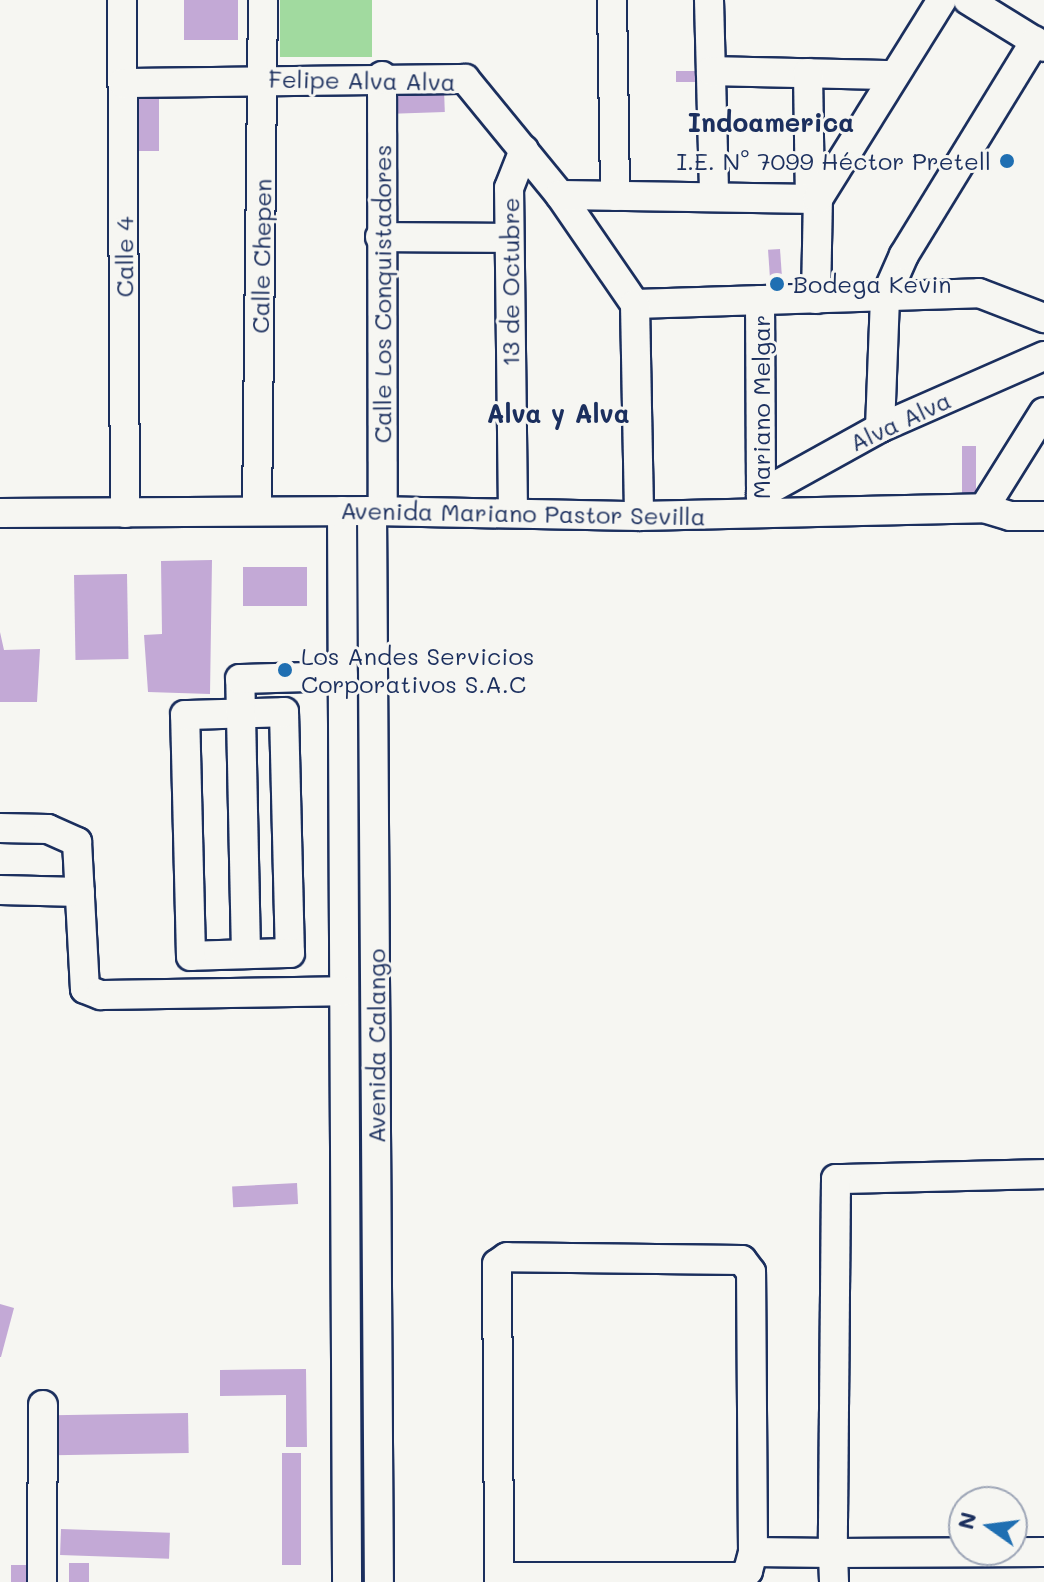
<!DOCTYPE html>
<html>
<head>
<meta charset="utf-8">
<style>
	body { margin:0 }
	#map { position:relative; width:1044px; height:1582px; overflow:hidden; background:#f6f6f2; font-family:Mali,sans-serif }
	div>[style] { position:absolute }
	.green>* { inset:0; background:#a1da9f; transform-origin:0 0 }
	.building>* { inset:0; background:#c3a9d6; transform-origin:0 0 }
	.roads { filter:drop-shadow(2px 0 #1b2f5e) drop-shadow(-2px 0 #1b2f5e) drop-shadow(0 2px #1b2f5e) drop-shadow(0 -2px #1b2f5e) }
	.minor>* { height:28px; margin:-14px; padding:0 14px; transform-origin:14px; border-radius:14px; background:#f6f6f2 }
	.dots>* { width:22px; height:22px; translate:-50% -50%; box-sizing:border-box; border:4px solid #f6f6f2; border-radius:50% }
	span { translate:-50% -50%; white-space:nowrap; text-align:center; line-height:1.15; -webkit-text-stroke:6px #f6f6f2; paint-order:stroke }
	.street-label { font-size:24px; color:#1b2f5e }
	.poi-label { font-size:24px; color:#1b2f5e }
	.right { translate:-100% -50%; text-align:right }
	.left { translate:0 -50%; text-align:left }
	.neighbourhood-label { font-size:26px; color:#1b2f5e; font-weight:700 }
	.north { position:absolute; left:948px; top:1486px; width:80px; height:80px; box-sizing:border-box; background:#f6f6f2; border:2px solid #9ea6b7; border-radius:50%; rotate:284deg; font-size:22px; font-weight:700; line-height:32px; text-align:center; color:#1b2f5e }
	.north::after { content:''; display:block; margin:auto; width:28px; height:36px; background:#1f6fb2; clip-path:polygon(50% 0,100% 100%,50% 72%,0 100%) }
</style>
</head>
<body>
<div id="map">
	<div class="green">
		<i style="left:280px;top:0;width:92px;height:57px"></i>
	</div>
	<div class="building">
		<i style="left:184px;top:0;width:54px;height:40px"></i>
		<i style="left:704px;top:71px;width:11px;height:28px;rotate:90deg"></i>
		<i style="left:444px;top:89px;width:23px;height:52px;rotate:88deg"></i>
		<i style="left:138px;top:94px;width:21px;height:57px"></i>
		<i style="left:780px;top:249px;width:43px;height:12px;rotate:86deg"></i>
		<i style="left:962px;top:446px;width:14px;height:49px"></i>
		<i style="clip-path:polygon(212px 560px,210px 694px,148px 692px,144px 635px,162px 634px,161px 561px)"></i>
		<i style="left:307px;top:567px;width:39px;height:64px;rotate:90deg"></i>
		<i style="left:127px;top:574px;width:85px;height:53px;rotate:89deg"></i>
		<i style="clip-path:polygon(0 632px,4px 650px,40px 649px,37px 702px,0 702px)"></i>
		<i style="left:297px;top:1183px;width:21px;height:65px;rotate:87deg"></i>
		<i style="clip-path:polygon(0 1304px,14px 1308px,1px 1357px,0 1357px)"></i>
		<i style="clip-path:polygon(306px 1369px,307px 1447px,286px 1447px,286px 1395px,220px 1396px,220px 1370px)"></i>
		<i style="left:188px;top:1413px;width:40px;height:135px;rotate:89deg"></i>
		<i style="left:282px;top:1453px;width:19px;height:112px"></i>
		<i style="left:61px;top:1529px;width:109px;height:26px;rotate:2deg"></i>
		<i style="left:69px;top:1563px;width:20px;height:19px"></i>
		<i style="left:11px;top:1565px;width:19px;height:17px"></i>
	</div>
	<div class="roads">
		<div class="minor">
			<i style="left:122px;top:0;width:513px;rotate:89.66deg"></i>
			<i style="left:612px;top:0;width:196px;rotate:89.1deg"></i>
			<i style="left:709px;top:0;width:197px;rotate:88.5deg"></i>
			<i style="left:968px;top:0;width:89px;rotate:31.7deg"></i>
			<i style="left:711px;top:71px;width:183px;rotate:1.3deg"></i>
			<i style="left:808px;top:73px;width:126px;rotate:89.1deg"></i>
			<i style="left:382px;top:76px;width:435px;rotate:89.9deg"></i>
			<i style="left:123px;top:83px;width:342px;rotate:-0.7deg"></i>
			<i style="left:465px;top:79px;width:150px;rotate:50.7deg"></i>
			<i style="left:560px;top:195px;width:132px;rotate:55.5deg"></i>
			<i style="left:560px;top:195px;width:258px;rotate:0.9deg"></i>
			<i style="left:380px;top:237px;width:128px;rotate:0.4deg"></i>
			<i style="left:816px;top:299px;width:100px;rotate:-88.9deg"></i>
			<i style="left:818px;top:199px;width:234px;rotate:-58.1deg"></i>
			<i style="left:760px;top:300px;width:209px;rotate:89.7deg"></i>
			<i style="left:635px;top:304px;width:344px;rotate:-1.8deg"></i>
			<i style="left:979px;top:293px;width:70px;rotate:21deg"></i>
			<i style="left:635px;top:304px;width:212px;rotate:88.9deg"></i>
			<i style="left:880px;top:428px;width:130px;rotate:-87.8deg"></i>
			<i style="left:885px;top:298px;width:47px;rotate:-66.2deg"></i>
			<i style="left:904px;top:255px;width:251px;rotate:-58.5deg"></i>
			<i style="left:761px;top:494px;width:136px;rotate:-29deg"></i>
			<i style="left:880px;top:428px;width:179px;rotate:-23.7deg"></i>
			<i style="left:984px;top:508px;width:113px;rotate:-58deg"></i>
			<i style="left:257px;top:511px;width:511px;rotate:-89.33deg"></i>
			<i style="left:342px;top:511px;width:1071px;rotate:89.73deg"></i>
			<i style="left:372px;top:511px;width:1071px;rotate:89.63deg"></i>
			<i style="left:0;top:513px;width:372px;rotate:-0.3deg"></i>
			<i style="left:372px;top:511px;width:267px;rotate:1.1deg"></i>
			<i style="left:639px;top:516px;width:345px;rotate:-1.3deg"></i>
			<i style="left:984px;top:508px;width:27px;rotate:17deg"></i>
			<i style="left:1010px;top:516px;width:34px"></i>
			<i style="left:513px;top:513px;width:325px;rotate:-90.7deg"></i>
			<i style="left:509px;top:188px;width:41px;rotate:-68.5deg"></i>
			<i style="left:284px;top:712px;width:241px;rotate:88.6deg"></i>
			<i style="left:290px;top:953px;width:99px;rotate:178.3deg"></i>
			<i style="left:191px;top:956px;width:241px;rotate:-91.4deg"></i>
			<i style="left:185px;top:715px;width:99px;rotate:-1.7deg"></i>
			<i style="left:0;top:828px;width:48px;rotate:1.2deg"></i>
			<i style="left:48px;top:829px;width:32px;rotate:24deg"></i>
			<i style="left:77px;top:842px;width:147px;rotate:86.9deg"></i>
			<i style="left:85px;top:989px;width:17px;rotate:21deg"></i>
			<i style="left:101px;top:995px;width:243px;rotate:-0.9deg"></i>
			<i style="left:0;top:890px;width:80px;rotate:1.4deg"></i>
			<i style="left:246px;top:954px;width:275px;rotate:-91.2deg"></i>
			<i style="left:240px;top:679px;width:103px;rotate:-1.7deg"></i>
			<i style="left:1044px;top:1174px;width:208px;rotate:178.6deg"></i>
			<i style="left:836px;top:1179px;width:374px;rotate:90.5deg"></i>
			<i style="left:833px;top:1553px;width:211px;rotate:-0.3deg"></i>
			<i style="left:753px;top:1552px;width:80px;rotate:0.7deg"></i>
			<i style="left:833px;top:1553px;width:29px;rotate:88deg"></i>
			<i style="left:499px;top:1577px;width:241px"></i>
			<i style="left:740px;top:1577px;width:10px;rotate:-37deg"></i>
			<i style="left:748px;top:1571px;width:20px;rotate:-75deg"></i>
			<i style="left:753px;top:1552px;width:280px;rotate:-90.4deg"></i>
			<i style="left:751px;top:1272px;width:15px;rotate:-127deg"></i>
			<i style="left:742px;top:1260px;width:235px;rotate:-179.3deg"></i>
			<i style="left:507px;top:1257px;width:12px;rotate:145deg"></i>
			<i style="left:497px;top:1264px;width:318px;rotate:89.6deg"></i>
			<i style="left:42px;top:1582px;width:177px;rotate:-89.7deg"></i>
		</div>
	</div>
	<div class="dots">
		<i style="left:1007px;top:161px;background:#1f6fb2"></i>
		<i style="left:777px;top:284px;background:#1f6fb2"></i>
		<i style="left:285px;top:670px;background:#1f6fb2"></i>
	</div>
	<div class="street-label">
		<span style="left:362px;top:80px;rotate:1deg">Felipe Alva Alva</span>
		<span style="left:261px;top:256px;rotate:-89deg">Calle Chepen</span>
		<span style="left:124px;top:257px;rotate:-90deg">Calle 4</span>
		<span style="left:510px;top:282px;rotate:-90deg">13 de Octubre</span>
		<span style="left:382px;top:294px;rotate:-90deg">Calle Los Conquistadores</span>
		<span style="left:761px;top:407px;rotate:-90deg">Mariano Melgar</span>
		<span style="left:900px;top:421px;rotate:-25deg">Alva Alva</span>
		<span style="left:523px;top:513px;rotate:1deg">Avenida Mariano Pastor Sevilla</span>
		<span style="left:376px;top:1046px;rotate:-90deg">Avenida Calango</span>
	</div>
	<div class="poi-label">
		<span class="right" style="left:991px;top:161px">I.E. N° 7099 Héctor Pretell</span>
		<span class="left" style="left:793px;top:284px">Bodega Kevin</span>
		<span class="left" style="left:301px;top:670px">Los Andes Servicios<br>Corporativos S.A.C</span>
	</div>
	<div class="neighbourhood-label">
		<span style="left:771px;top:123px">Indoamerica</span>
		<span style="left:558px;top:414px">Alva y Alva</span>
	</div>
	<div class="north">N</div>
</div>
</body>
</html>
